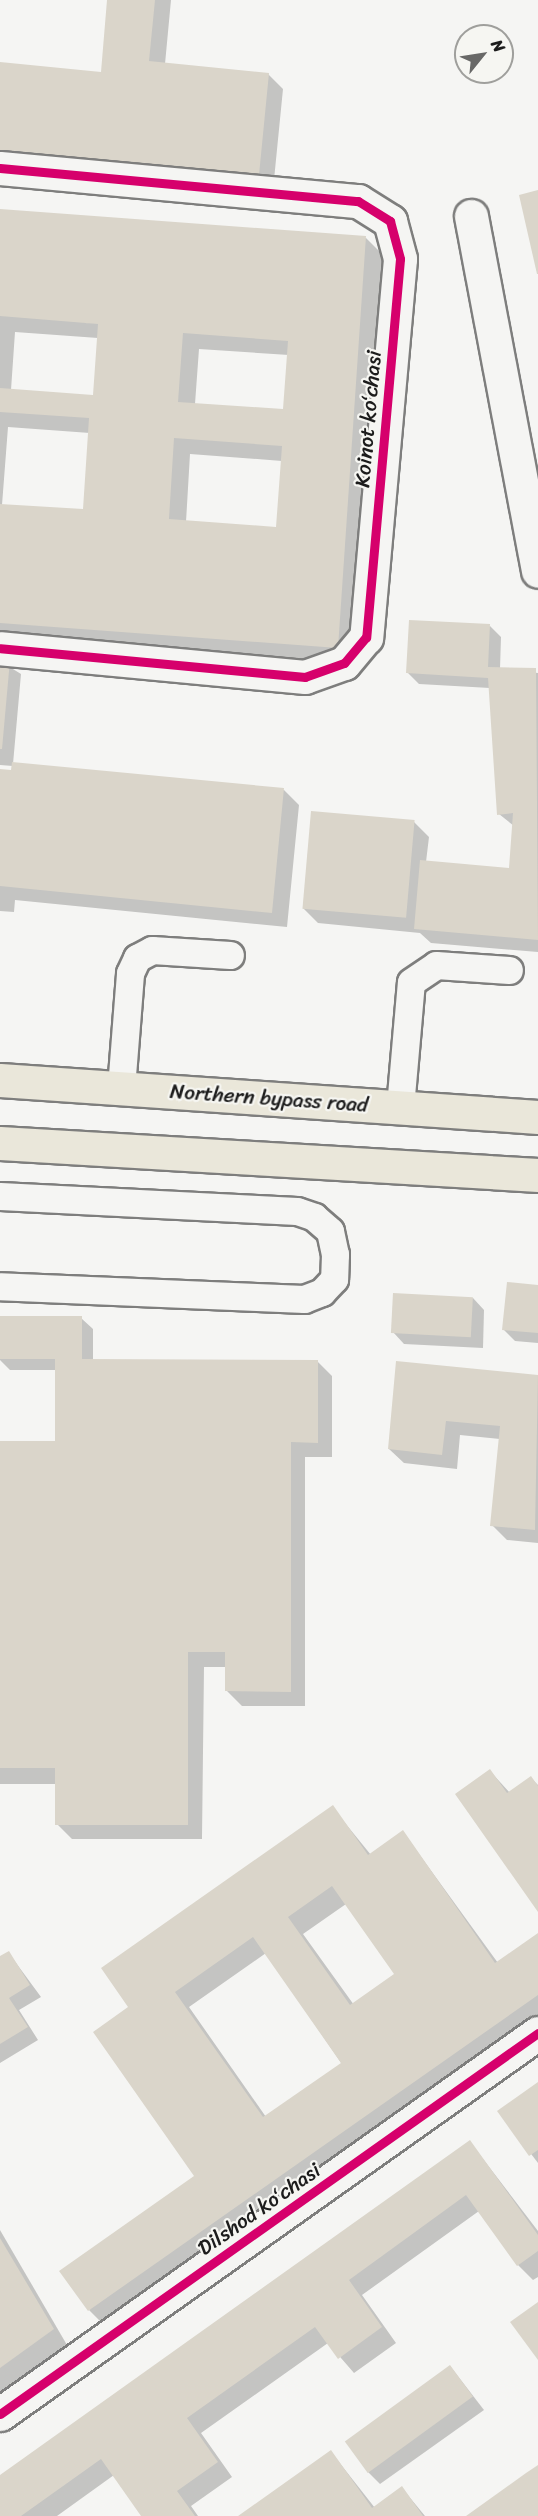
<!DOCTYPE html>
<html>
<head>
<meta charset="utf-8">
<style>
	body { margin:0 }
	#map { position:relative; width:538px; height:2516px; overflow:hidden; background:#f5f5f3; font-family:Sriracha,sans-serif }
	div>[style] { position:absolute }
	.shadow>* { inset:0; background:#0003 }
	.building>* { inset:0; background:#dad5ca; transform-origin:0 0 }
	.roads { filter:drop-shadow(2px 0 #7e7e7d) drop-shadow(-2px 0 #7e7e7d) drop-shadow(0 2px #7e7e7d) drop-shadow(0 -2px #7e7e7d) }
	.lane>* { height:27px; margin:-13.5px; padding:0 13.5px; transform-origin:13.5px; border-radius:13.5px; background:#f5f5f3 }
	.street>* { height:33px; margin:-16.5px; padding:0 16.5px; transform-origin:16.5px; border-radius:16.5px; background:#f5f5f3 }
	.primary>* { height:33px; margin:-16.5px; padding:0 16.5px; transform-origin:16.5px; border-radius:16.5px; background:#eae7da }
	.cycleway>* { height:9px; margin:-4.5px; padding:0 4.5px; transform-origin:4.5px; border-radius:4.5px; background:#d6006c }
	span { translate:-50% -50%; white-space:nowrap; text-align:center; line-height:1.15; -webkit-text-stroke:4.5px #f6f6f2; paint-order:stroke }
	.street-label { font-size:21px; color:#1c1c1c }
	.north { position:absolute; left:454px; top:24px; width:60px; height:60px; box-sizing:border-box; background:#f6f6f2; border:2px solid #9f9f9c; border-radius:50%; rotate:60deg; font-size:16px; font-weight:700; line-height:24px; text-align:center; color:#1c1c1c }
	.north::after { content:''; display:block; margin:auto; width:21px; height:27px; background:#686867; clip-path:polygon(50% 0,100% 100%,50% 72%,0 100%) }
</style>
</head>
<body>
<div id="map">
	<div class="shadow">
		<i style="clip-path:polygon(109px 0,171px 0,165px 64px,268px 74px,283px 89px,273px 190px,0 163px,0 64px,102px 74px)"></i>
		<i style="clip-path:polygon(evenodd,0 211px,366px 238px,382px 254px,354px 664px,0 638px,0 211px,15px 332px,98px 338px,94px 396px,11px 390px,15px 332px,0 211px,199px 349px,289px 355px,285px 411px,195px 404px,199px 349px,0 211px,8px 427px,90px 433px,84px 511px,2px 505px,8px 427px,0 211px,190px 454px,282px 461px,278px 529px,186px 522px,190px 454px)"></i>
		<i style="clip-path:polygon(490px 626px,501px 637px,500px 669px,538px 673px,538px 952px,431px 943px,420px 933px,318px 923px,303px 908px,414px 822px,429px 837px,426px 862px,510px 869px,514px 826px,499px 814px,490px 688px,419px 684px,408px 673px)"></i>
		<i style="clip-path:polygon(0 661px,21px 674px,13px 764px,284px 790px,299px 805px,287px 927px,15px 900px,14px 912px,0 911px,0 771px,13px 772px,13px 766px,0 765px)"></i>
		<i style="clip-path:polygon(538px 1287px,538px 1343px,515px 1341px,503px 1329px)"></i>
		<i style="clip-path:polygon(473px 1298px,484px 1310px,483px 1348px,404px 1344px,393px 1332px)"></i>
		<i style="clip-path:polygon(0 1317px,81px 1318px,93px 1329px,93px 1361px,317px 1361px,332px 1376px,332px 1457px,305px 1457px,305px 1706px,242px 1706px,227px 1691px,227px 1667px,204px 1667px,202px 1839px,72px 1839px,57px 1824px,57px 1784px,0 1784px,0 1443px,59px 1443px,57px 1370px,10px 1370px,0 1360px)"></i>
		<i style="clip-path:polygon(397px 1362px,538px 1376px,538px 1543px,507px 1540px,492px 1525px,500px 1439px,460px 1435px,457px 1469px,404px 1463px,389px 1449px)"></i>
		<i style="clip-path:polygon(490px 1771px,510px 1793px,531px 1778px,538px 1785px,538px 1909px)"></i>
		<i style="clip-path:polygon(evenodd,332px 1807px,371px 1855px,403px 1832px,498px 1963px,538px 1935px,538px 2020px,104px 2325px,89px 2310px,196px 2177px,131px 2008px,332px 1807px,346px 1904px,396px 1974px,354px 2005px,303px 1934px,346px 1904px,332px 1807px,266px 1953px,346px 2070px,266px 2117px,189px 2007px,266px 1953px)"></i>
		<i style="clip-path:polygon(8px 1952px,41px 1997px,19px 2010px,38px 2040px,0 2063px,0 1958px)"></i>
		<i style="clip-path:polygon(538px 2084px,538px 2163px,499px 2112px)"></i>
		<i style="clip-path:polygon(470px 2142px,538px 2231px,538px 2277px,533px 2280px,518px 2265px,479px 2211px,362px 2295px,396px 2343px,354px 2373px,328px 2343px,201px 2433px,232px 2477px,191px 2506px,198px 2516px,143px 2516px,114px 2475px,57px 2516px,0 2516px,0 2477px)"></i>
		<i style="clip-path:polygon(0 2230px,67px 2345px,0 2393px)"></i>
		<i style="clip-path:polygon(450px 2366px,484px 2410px,380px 2484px,368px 2472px)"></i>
		<i style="clip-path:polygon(331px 2452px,375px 2508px,402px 2488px,425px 2516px,240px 2516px)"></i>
	</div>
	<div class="building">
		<i style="clip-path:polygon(107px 0,155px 0,149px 61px,269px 73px,259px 175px,0 150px,0 62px,101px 72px)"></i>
		<i style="clip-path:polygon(538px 190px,538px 274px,537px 274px,519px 195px)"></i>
		<i style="clip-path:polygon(evenodd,0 209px,366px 236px,338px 648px,0 623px,0 504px,83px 509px,89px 418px,0 412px,0 388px,93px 395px,98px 324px,0 316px,0 209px,183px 333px,288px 341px,283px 409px,178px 402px,183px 333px,0 209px,174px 438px,282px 446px,276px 527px,169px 519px,174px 438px)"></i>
		<i style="clip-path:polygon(409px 620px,490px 624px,488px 667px,536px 668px,538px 940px,414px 929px,420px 860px,509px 868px,513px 813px,497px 815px,488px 678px,406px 673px)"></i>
		<i style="clip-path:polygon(0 659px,10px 660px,2px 749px,0 749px)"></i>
		<i style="clip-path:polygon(12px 762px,284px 788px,272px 913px,0 886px,0 769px,11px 770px)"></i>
		<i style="left:311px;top:811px;width:104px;height:98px;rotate:5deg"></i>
		<i style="clip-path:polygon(507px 1282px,538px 1285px,538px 1333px,502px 1330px)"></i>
		<i style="left:393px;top:1293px;width:80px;height:40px;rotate:3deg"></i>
		<i style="clip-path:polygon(0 1316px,82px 1316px,82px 1359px,318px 1360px,318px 1443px,291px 1442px,291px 1692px,225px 1691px,225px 1652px,188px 1652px,188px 1825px,55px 1825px,55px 1768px,0 1768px,0 1441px,55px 1441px,55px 1359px,0 1359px)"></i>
		<i style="clip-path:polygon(396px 1361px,538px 1375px,535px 1530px,490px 1526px,500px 1426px,446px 1421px,442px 1455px,388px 1449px)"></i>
		<i style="clip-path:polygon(490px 1769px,507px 1793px,531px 1776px,538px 1786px,538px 1912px,455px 1794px)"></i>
		<i style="clip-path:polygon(evenodd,333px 1805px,368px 1855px,403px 1830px,495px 1963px,538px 1933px,538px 1995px,88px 2311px,59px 2271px,194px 2176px,93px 2032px,128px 2007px,101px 1968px,333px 1805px,332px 1886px,394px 1974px,350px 2005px,288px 1917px,332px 1886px,333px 1805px,253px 1937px,341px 2063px,263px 2117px,175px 1992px,253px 1937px)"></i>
		<i style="clip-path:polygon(9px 1951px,30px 1985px,9px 1998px,28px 2027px,0 2044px,0 1956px)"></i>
		<i style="clip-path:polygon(538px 2082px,538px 2150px,529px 2156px,497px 2111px)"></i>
		<i style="clip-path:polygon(470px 2140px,538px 2235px,538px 2251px,517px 2266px,466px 2195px,349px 2280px,382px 2327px,338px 2359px,315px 2327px,187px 2418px,218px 2462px,177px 2491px,195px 2516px,141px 2516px,101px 2459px,21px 2516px,0 2516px,0 2475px)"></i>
		<i style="clip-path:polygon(0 2238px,54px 2329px,0 2368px)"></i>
		<i style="clip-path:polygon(538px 2302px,538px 2360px,510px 2322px)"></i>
		<i style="left:450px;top:2365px;width:39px;height:130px;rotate:54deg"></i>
		<i style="clip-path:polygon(331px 2450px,372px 2508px,402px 2486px,423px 2516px,238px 2516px)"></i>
		<i style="clip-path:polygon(538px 2465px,538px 2516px,466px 2516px,526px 2473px)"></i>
	</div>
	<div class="roads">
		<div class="lane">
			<i style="left:121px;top:1088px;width:115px;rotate:-85.5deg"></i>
			<i style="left:130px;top:973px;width:17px;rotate:-65deg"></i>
			<i style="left:137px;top:958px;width:17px;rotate:-28deg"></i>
			<i style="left:152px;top:950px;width:78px;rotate:3.7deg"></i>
			<i style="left:400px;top:1107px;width:125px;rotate:-85deg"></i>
			<i style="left:411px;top:982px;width:30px;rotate:-34deg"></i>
			<i style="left:436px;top:965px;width:73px;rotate:3.9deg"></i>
			<i style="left:0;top:1196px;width:297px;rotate:2.9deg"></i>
			<i style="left:297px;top:1211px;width:18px;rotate:19deg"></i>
			<i style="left:314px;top:1217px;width:21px;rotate:41deg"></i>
			<i style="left:330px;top:1231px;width:24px;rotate:78deg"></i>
			<i style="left:335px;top:1254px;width:25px;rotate:92deg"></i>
			<i style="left:334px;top:1279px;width:18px;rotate:133deg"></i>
			<i style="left:322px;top:1292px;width:19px;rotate:159deg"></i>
			<i style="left:304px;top:1299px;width:304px;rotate:-177.6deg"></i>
		</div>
		<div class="street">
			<i style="left:0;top:168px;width:360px;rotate:5.3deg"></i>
			<i style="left:358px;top:201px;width:38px;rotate:32deg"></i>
			<i style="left:390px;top:221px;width:39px;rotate:75deg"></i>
			<i style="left:400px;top:259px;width:380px;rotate:95.1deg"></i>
			<i style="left:366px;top:637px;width:34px;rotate:130deg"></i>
			<i style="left:344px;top:663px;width:41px;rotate:160.3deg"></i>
			<i style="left:305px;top:677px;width:306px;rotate:-174.6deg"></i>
			<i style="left:471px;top:216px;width:361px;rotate:79.3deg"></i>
			<i style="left:0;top:2414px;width:659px;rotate:-35.31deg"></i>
		</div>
		<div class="primary">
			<i style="left:0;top:1080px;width:539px;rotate:3.93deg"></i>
			<i style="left:0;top:1143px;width:539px;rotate:3.4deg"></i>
		</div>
	</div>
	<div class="cycleway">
		<i style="left:0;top:168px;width:360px;rotate:5.3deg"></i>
		<i style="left:358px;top:201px;width:38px;rotate:32deg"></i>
		<i style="left:390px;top:221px;width:39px;rotate:75deg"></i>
		<i style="left:400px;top:259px;width:380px;rotate:95.1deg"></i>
		<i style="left:366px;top:637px;width:34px;rotate:130deg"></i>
		<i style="left:344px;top:663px;width:41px;rotate:160.3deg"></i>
		<i style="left:305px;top:677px;width:306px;rotate:-174.6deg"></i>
		<i style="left:0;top:2414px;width:659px;rotate:-35.31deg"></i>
	</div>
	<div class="street-label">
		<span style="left:368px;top:419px;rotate:-85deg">Koinot koʻchasi</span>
		<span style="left:269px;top:1098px;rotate:4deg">Northern bypass road</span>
		<span style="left:259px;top:2209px;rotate:-35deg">Dilshod koʻchasi</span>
	</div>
	<div class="north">N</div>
</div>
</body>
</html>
